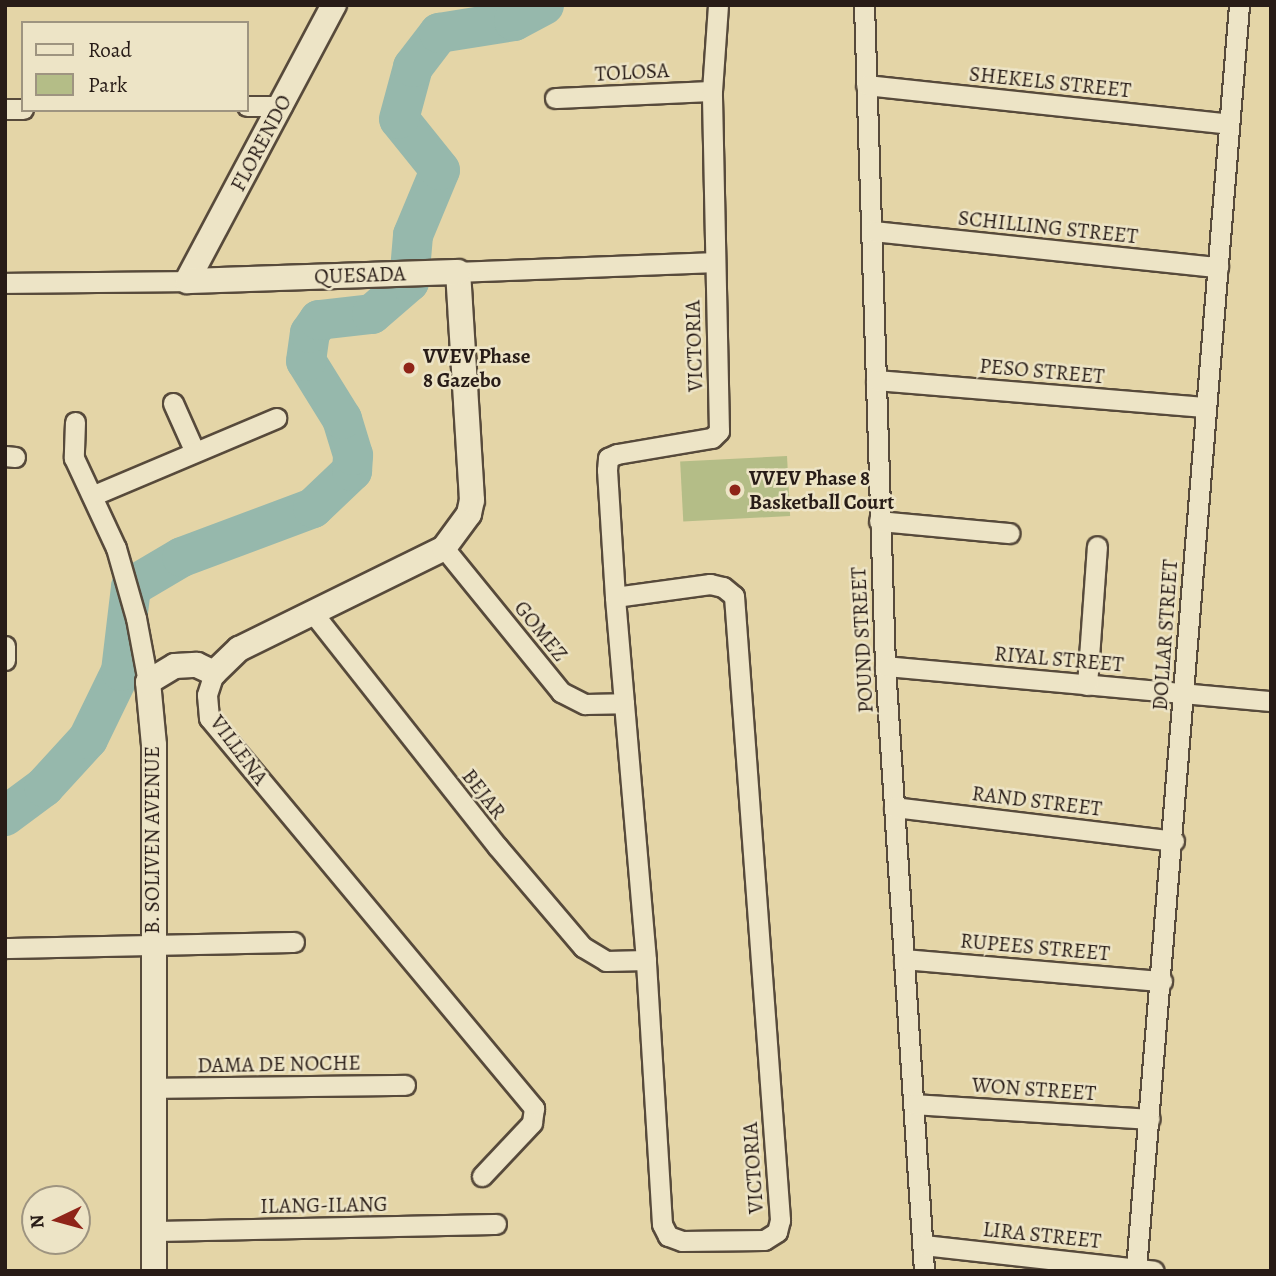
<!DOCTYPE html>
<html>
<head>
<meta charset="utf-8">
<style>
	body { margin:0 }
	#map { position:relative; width:1276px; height:1276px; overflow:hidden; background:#e4d5a7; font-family:Alegreya,serif }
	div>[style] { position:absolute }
	.green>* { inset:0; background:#b4bd87; transform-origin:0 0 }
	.river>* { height:40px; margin:-20px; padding:0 20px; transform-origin:20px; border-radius:20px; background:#96b8ac }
	.roads { filter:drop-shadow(2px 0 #574a3b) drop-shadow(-2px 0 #574a3b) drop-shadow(0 2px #574a3b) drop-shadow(0 -2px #574a3b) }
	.minor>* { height:19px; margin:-9.5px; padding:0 9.5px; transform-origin:9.5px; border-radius:9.5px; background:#ede4c6 }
	.tertiary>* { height:24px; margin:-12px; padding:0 12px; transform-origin:12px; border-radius:12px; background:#ede4c6 }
	.dots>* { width:19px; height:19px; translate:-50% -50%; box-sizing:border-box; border:4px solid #ede4c6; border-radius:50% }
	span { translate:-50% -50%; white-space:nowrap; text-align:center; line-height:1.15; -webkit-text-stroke:5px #ede4c6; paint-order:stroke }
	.street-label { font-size:21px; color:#281c17 }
	.poi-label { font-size:21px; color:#281c17; font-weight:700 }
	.left { translate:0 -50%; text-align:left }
	.frame { position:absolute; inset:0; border:7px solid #281c17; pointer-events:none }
	.legend { position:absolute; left:21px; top:21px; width:228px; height:91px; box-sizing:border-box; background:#ede4c6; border:2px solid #9e9480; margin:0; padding:9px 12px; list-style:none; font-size:21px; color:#281c17 }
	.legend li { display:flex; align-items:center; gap:14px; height:35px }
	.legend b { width:35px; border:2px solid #9e9480 }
	.north { position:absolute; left:21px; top:1185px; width:70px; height:70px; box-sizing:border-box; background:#ede4c6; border:2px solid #9e9480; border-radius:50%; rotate:265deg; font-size:19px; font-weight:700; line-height:28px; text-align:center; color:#281c17 }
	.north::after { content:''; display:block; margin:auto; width:24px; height:32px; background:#8f2418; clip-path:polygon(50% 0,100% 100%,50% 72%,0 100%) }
</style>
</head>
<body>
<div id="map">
	<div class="green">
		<i style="left:787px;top:456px;width:60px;height:107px;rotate:87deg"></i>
	</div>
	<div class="river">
		<i style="left:5px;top:816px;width:49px;rotate:-36.6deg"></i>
		<i style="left:44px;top:787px;width:65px;rotate:-47.5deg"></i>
		<i style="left:88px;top:739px;width:76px;rotate:-64.1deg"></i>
		<i style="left:121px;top:671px;width:85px;rotate:-83.2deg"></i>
		<i style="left:131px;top:587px;width:59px;rotate:-30.5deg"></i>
		<i style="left:182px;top:557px;width:140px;rotate:-20.5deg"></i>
		<i style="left:313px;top:508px;width:54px;rotate:-43.5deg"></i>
		<i style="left:352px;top:471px;width:16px;rotate:-86deg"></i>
		<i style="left:353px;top:455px;width:38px;rotate:-107deg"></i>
		<i style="left:342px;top:419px;width:68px;rotate:-121.8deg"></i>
		<i style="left:306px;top:361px;width:28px;rotate:-82deg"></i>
		<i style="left:310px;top:333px;width:16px;rotate:-55deg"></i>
		<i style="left:319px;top:320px;width:53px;rotate:-6.5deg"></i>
		<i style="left:372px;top:314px;width:49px;rotate:-40.9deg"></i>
		<i style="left:409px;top:282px;width:47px;rotate:-85.1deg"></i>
		<i style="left:413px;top:235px;width:70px;rotate:-67.4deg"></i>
		<i style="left:440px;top:170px;width:65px;rotate:-128.8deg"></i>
		<i style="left:399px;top:119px;width:54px;rotate:-74.9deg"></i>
		<i style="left:413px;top:67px;width:43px;rotate:-52.6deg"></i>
		<i style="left:439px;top:33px;width:76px;rotate:-9.1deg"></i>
		<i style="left:514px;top:21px;width:34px;rotate:-28deg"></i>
	</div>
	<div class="roads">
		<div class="minor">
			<i style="left:864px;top:5px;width:661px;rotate:88.18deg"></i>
			<i style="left:885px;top:666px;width:606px;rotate:86.31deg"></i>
			<i style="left:866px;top:85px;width:365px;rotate:6.1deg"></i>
			<i style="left:555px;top:98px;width:157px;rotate:-2.6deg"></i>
			<i style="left:247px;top:106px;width:35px"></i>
			<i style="left:5px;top:109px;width:18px"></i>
			<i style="left:873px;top:231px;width:347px;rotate:6deg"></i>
			<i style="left:458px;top:272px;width:256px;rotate:-2.2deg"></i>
			<i style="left:5px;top:283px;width:182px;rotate:-0.6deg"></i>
			<i style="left:876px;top:380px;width:329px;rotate:4.7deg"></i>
			<i style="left:173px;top:403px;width:51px;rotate:65.9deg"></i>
			<i style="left:75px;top:422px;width:36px;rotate:92deg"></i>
			<i style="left:74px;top:458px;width:99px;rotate:65deg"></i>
			<i style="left:116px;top:548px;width:73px;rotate:74.1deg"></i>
			<i style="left:136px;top:618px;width:65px;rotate:79.4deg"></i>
			<i style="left:5px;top:456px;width:10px;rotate:6deg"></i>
			<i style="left:94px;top:495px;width:198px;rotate:-22.9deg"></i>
			<i style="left:879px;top:521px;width:131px;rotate:5.3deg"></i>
			<i style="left:444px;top:548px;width:186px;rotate:50.9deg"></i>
			<i style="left:561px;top:692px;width:27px;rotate:27deg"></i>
			<i style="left:585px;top:704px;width:39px;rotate:-1deg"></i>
			<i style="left:615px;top:597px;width:96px;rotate:-7.8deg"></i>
			<i style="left:710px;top:584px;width:13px;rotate:13deg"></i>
			<i style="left:723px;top:587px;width:14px;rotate:39deg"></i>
			<i style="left:734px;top:596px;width:626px;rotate:85.78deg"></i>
			<i style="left:780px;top:1220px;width:12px;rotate:104deg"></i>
			<i style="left:777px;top:1232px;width:15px;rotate:148deg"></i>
			<i style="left:764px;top:1240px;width:82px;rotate:179.3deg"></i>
			<i style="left:682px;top:1241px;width:15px;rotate:-160deg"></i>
			<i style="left:668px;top:1236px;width:13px;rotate:-117deg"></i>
			<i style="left:662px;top:1224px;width:264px;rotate:-93.5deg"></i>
			<i style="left:646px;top:960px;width:258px;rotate:-94.9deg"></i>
			<i style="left:624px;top:703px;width:106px;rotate:-94.9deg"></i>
			<i style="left:615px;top:597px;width:127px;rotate:-93.6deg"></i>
			<i style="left:607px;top:470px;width:12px;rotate:-85deg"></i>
			<i style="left:608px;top:458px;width:10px;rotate:-24deg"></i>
			<i style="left:617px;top:454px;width:96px;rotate:-9.6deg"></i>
			<i style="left:712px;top:438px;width:10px;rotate:-45deg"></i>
			<i style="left:719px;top:431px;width:340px;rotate:-91.2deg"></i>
			<i style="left:712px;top:91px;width:86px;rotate:-86deg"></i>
			<i style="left:313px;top:613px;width:297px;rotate:51.7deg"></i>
			<i style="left:497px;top:846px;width:133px;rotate:49.6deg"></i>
			<i style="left:583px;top:947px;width:27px;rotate:31deg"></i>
			<i style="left:606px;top:961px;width:40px;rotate:-1.4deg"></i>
			<i style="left:5px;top:646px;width:14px;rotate:90deg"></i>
			<i style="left:885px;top:666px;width:388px;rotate:5.2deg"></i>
			<i style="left:214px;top:673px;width:23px;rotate:108deg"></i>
			<i style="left:207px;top:695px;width:23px;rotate:85deg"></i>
			<i style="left:209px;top:718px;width:508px;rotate:50.19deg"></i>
			<i style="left:534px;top:1108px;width:15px;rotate:98deg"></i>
			<i style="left:532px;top:1123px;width:73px;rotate:133.3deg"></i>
			<i style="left:1087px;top:685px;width:139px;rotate:-85.9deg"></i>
			<i style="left:894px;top:807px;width:282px;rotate:6.9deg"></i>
			<i style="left:5px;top:948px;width:289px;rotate:-1.2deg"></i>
			<i style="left:904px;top:959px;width:259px;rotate:4.9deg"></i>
			<i style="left:153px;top:1088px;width:252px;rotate:-0.7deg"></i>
			<i style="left:914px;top:1104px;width:236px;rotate:3.6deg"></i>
			<i style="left:154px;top:1231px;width:342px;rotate:-1.2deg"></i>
			<i style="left:924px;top:1245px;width:231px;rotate:6.4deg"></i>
			<i style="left:1136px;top:1269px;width:1268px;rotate:-85.34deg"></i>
		</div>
		<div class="tertiary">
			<i style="left:187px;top:281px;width:313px;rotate:-62deg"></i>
			<i style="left:154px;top:1271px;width:526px;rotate:-90deg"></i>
			<i style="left:154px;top:745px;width:63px;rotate:-95.4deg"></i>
			<i style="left:148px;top:682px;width:31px;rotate:-31deg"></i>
			<i style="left:175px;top:666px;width:22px;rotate:-3deg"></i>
			<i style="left:197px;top:665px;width:19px;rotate:25deg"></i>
			<i style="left:214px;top:673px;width:35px;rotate:-44deg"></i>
			<i style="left:239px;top:649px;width:229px;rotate:-26.2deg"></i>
			<i style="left:444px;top:548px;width:42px;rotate:-53.7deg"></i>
			<i style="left:469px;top:514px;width:14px;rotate:-78deg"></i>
			<i style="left:472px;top:500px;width:228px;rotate:-93.5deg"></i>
			<i style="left:458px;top:272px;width:271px;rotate:178.1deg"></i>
		</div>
	</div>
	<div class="dots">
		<i style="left:409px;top:368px;background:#8f2418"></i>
		<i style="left:735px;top:490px;background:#8f2418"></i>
	</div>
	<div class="street-label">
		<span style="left:632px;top:72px;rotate:-3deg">TOLOSA</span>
		<span style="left:1050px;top:82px;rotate:6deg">SHEKELS STREET</span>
		<span style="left:261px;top:143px;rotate:-62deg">FLORENDO</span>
		<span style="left:1048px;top:227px;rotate:6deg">SCHILLING STREET</span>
		<span style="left:360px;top:275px;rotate:-2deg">QUESADA</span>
		<span style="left:694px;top:346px;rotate:-92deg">VICTORIA</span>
		<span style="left:1042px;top:371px;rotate:5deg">PESO STREET</span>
		<span style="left:541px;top:631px;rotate:51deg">GOMEZ</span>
		<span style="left:1165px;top:635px;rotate:-86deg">DOLLAR STREET</span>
		<span style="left:862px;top:640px;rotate:-93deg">POUND STREET</span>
		<span style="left:1059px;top:659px;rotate:5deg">RIYAL STREET</span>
		<span style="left:239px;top:750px;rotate:53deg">VILLENA</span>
		<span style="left:484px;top:794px;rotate:52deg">BEJAR</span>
		<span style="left:1037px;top:801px;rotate:7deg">RAND STREET</span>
		<span style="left:152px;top:840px;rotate:-90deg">B. SOLIVEN AVENUE</span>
		<span style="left:1035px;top:947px;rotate:5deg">RUPEES STREET</span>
		<span style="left:279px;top:1064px;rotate:-1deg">DAMA DE NOCHE</span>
		<span style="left:1034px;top:1089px;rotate:4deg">WON STREET</span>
		<span style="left:753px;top:1168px;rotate:-94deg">VICTORIA</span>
		<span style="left:324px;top:1205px;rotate:-1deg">ILANG-ILANG</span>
		<span style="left:1042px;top:1235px;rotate:6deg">LIRA STREET</span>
	</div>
	<div class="poi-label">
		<span class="left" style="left:423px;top:368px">VVEV Phase<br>8 Gazebo</span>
		<span class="left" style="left:749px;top:490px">VVEV Phase 8<br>Basketball Court</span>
	</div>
	<div class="frame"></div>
	<ul class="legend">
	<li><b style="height:9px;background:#ede4c6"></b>Road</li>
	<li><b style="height:19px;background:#b4bd87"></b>Park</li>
	</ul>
	<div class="north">N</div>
</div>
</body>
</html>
